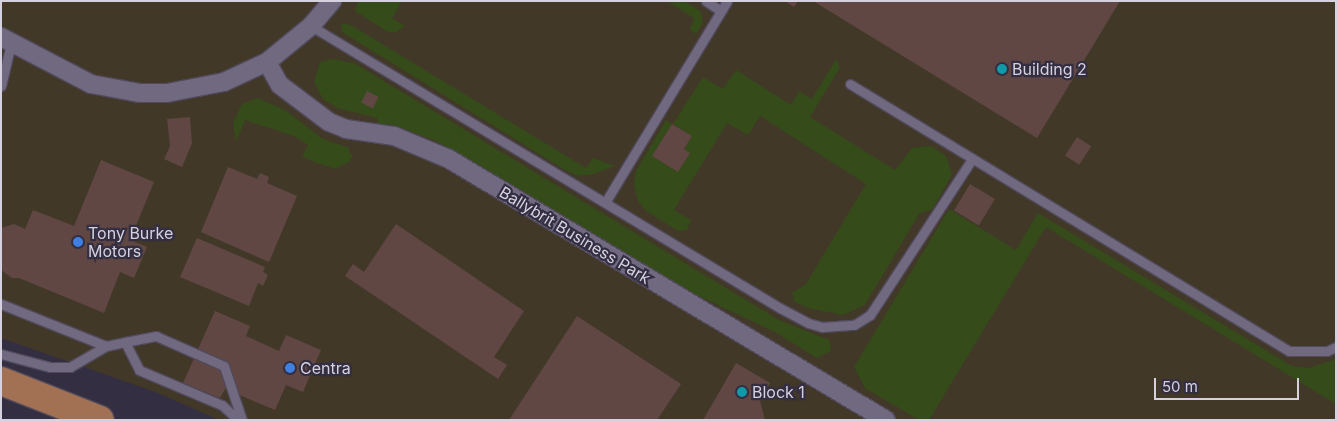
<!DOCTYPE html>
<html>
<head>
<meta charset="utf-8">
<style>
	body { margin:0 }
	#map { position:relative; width:1337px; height:421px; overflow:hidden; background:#342e42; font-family:Inter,sans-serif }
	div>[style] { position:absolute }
	.commercial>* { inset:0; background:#413828 }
	.green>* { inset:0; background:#354b1a }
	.building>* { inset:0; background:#614744; transform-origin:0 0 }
	.roads { filter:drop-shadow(1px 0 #504a5b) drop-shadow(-1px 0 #504a5b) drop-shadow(0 1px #504a5b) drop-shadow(0 -1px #504a5b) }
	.service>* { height:9px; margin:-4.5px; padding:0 4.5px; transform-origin:4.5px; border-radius:4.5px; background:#716980 }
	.minor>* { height:18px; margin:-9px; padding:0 9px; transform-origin:9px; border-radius:9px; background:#716980 }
	.trunk>* { height:28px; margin:-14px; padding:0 14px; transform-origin:14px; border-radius:14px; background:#a27052 }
	.dots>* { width:14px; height:14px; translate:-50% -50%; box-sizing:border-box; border:2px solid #342e42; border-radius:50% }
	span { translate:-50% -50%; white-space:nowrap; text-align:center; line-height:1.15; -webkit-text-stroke:4.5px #342e42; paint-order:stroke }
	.poi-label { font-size:16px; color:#d5d1de }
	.left { translate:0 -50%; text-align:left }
	.street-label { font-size:16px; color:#d5d1de }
	.frame { position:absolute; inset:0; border:2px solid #d5d1de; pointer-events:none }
	.scale { position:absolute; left:1154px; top:378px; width:145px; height:22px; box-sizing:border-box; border:2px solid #d5d1de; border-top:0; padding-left:6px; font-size:15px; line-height:18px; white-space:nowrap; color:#d5d1de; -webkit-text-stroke:4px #342e42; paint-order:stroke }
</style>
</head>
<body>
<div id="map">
	<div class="commercial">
		<i style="clip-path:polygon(1px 1px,1336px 1px,1336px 420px,219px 420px,158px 393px,1px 338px)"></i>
	</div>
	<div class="green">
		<i style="clip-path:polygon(358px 1px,402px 1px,392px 18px,405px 26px,397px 32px,388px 32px,355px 11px)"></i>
		<i style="clip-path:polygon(667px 1px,684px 1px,700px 11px,703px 22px,696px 34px,690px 30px,694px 18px)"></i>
		<i style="clip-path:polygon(342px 23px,351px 25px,586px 168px,593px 158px,615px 166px,594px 174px,580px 176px,568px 172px,345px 34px,341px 30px)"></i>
		<i style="clip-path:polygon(332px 59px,354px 63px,779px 320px,829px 340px,831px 351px,817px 358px,775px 332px,690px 292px,436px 141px,393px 125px,378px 124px,377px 118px,337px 108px,323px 99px,314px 82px,320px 62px)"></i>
		<i style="clip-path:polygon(836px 59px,840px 68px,810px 117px,895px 170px,912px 148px,931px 146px,946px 156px,952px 174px,933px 209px,919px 214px,865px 305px,843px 315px,808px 308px,795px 302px,792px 293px,806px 284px,866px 184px,760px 116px,748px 135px,727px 123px,674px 210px,691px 220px,687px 230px,678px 231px,646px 211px,638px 201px,634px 185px,636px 171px,666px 120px,672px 124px,652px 156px,678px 172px,690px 153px,684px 149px,692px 136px,673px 124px,703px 77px,723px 89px,736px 70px,791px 105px,799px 91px,812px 99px)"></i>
		<i style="clip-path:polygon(257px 98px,285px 110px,323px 139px,349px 148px,349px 153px,353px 155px,349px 162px,335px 169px,314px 162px,302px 156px,308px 145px,294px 136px,245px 120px,236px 142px,233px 123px,242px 104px)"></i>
		<i style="clip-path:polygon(949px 209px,1016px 250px,1038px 213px,1292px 366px,1309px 368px,1336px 359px,1336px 404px,1046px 227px,929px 420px,919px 420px,865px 388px,854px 367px)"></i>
	</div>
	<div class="building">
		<i style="clip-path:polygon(785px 1px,798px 1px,794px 7px)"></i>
		<i style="clip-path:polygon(813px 1px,1120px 1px,1037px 138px)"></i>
		<i style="left:367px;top:91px;width:13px;height:13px;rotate:27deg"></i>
		<i style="clip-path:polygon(190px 117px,192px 143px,182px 167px,164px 159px,170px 146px,167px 119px)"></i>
		<i style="clip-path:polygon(672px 124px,692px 136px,684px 149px,690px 153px,678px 172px,652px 156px)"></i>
		<i style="left:1077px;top:137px;width:17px;height:22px;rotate:33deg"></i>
		<i style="clip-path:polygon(101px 160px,154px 182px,130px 240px,147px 247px,134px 278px,120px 272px,104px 313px,19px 278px,12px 278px,1px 270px,1px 228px,14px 224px,25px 229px,33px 210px,74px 226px)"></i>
		<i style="clip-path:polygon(228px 167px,257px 179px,260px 173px,269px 177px,267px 183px,297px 196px,269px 262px,201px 232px)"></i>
		<i style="left:970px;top:184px;width:29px;height:31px;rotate:31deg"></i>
		<i style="clip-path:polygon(396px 224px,524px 311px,494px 357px,507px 365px,498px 379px,345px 276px,353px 264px,364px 272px)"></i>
		<i style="clip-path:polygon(197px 238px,265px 267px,263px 272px,268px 275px,263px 286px,258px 283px,249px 306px,180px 277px)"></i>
		<i style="clip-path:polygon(215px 311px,250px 326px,246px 336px,279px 351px,286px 335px,321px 350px,303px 392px,286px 385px,275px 410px,225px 389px,220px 398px,183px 383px)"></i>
		<i style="clip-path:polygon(577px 316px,681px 384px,657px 420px,509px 420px)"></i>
		<i style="clip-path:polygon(736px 363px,770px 383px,760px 401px,765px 420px,703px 420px)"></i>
	</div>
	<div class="roads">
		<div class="service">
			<i style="left:706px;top:1px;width:18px;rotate:34deg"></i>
			<i style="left:311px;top:26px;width:547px;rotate:31.02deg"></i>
			<i style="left:780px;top:308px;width:32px;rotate:28deg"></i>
			<i style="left:808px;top:323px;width:15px;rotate:16deg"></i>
			<i style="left:822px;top:327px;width:32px;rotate:-4deg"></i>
			<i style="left:854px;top:325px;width:19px;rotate:-32deg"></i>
			<i style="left:870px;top:315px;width:186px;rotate:-56.8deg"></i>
			<i style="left:850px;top:84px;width:514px;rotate:31.31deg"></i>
			<i style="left:1289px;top:351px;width:38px"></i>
			<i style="left:1327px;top:351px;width:10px;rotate:-24deg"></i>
			<i style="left:1px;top:86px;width:44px;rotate:-76.9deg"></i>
			<i style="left:606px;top:201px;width:234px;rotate:-58.8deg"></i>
			<i style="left:1px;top:304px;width:113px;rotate:21.8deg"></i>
			<i style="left:125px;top:342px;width:32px;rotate:-11deg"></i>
			<i style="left:156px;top:336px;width:74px;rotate:23.8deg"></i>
			<i style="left:224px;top:366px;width:57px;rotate:71.6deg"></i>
			<i style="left:1px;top:354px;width:51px;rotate:14.9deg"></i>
			<i style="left:50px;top:367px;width:20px"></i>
			<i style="left:70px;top:367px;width:42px;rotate:-30.3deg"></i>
			<i style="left:106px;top:346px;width:19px;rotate:-12deg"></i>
			<i style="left:125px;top:342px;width:31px;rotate:63deg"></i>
			<i style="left:139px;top:370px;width:90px;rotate:22.9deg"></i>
			<i style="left:222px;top:405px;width:22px;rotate:43deg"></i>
		</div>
		<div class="minor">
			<i style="left:1px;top:37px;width:102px;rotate:27.6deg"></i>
			<i style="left:91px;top:84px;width:50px;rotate:10.4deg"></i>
			<i style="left:140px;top:93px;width:27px"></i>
			<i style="left:167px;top:93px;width:58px;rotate:-10.9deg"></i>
			<i style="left:224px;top:82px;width:47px;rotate:-24.9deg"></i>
			<i style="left:267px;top:62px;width:57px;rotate:-39.3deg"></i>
			<i style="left:311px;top:26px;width:33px;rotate:-50deg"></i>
			<i style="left:267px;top:62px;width:26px;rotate:61deg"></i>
			<i style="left:280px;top:85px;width:61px;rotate:37.1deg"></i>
			<i style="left:329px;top:122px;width:18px;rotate:22deg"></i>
			<i style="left:346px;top:129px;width:49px;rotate:8.3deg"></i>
			<i style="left:394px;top:136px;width:60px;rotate:22.7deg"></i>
			<i style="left:449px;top:159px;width:509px;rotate:30.85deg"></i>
		</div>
		<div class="trunk">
			<i style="left:1px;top:381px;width:106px;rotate:21.5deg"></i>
		</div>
	</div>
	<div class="dots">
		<i style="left:1002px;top:69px;background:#0f9aa8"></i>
		<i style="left:78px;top:242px;background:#3f7fe0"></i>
		<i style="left:290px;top:368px;background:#3f7fe0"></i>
		<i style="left:742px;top:392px;background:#0f9aa8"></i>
	</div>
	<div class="poi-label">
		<span class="left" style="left:1012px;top:69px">Building 2</span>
		<span class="left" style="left:88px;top:242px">Tony Burke<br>Motors</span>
		<span class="left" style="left:300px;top:368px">Centra</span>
		<span class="left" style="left:752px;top:392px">Block 1</span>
	</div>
	<div class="street-label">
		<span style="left:575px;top:235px;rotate:31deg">Ballybrit Business Park</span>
	</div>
	<div class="frame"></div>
	<div class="scale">50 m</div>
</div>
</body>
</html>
